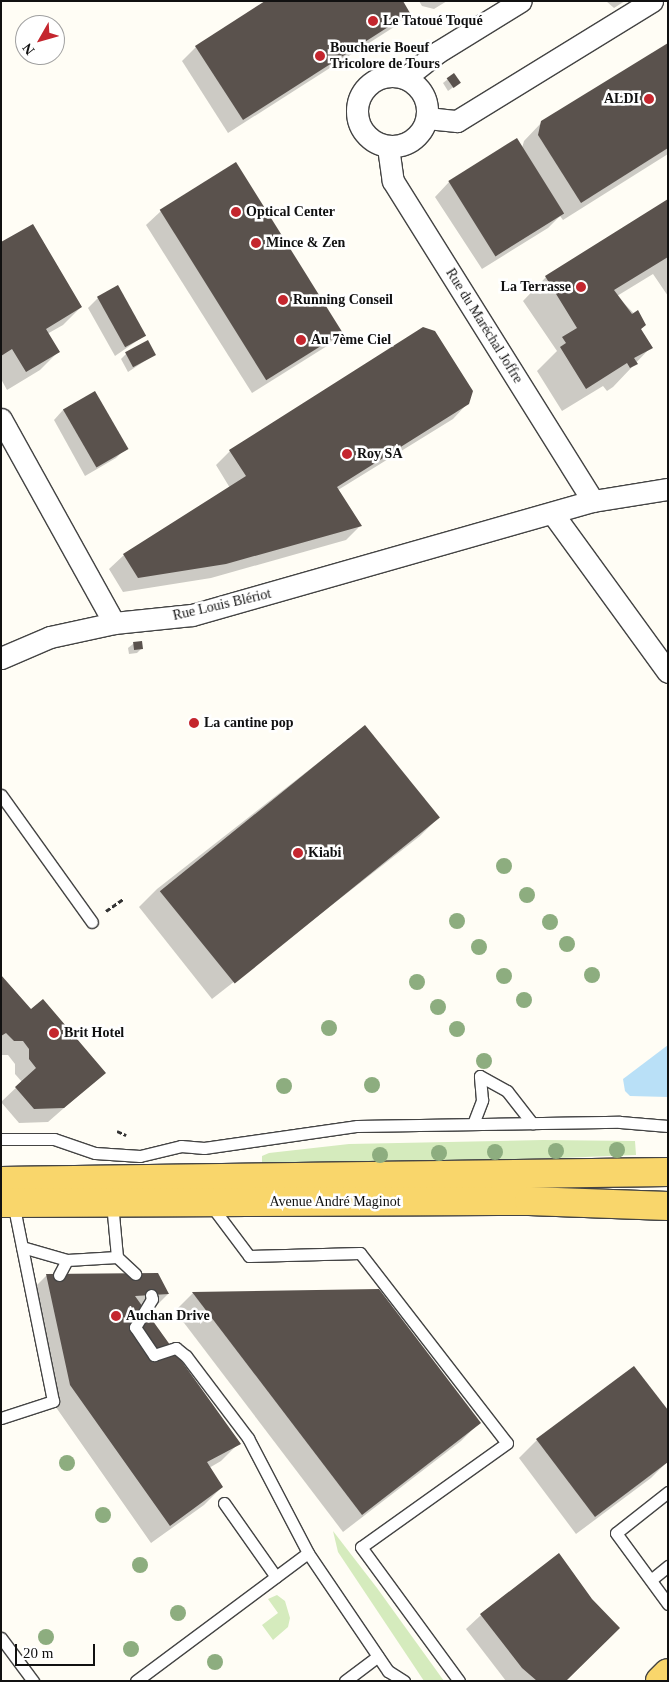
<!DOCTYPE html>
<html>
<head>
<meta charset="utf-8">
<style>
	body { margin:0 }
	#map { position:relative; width:669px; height:1682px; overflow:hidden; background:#fffdf5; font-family:Georgia,serif }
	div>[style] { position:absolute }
	.green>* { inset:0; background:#d5ebbd }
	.water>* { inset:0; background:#b9e0f7 }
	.shadow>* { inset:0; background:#0003 }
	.building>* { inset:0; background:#5a524d; transform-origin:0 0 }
	.path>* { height:3px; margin-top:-1.5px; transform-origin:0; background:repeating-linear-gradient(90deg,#333 0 5px,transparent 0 7.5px) }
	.roads { filter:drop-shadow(1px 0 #444) drop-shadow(-1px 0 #444) drop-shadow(0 1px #444) drop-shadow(0 -1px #444) }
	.lane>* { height:11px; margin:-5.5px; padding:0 5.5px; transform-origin:5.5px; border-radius:5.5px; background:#fff }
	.street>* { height:21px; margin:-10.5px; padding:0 10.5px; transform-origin:10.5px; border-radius:10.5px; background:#fff }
	.street>.ring { margin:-10.5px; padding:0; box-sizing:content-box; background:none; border:21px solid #fff; border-radius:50% }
	.primary>* { height:28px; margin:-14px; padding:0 14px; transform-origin:14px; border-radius:14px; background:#f9d66b }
	.trees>* { width:16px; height:16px; margin:-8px; border-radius:50%; background:#8dad7f }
	.dots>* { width:14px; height:14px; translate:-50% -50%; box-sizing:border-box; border:2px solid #fff; border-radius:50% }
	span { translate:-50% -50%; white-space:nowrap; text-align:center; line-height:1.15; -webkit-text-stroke:5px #fff; paint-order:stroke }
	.poi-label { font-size:14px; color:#111; font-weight:700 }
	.left { translate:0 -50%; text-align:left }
	.right { translate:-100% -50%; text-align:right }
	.street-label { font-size:14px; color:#111 }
	.frame { position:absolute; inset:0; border:2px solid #111; pointer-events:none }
	.north { position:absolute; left:15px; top:15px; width:50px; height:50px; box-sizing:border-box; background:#fff; border:1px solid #a0a0a0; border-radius:50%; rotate:232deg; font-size:14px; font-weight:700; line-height:20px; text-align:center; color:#111 }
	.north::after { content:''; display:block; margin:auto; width:18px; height:22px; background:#c4262e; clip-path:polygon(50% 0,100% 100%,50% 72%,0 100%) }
	.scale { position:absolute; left:15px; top:1644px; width:80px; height:22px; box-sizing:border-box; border:2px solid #111; border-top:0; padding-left:6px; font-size:15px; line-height:18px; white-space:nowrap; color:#111; -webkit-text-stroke:4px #fff; paint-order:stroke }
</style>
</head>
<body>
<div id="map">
	<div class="green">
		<i style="clip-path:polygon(543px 1140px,635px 1141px,636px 1155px,460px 1162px,262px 1163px,262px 1156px,269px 1153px,349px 1144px)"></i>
		<i style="clip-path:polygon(333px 1531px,377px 1588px,444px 1681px,424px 1681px,338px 1552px)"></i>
		<i style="clip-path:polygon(277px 1595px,285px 1601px,290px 1618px,288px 1627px,273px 1640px,262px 1625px,278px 1613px,268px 1599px)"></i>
	</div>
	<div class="water">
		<i style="clip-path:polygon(668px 1045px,668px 1097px,630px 1096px,625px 1091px,623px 1079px)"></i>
	</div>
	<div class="shadow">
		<i style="clip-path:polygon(419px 1px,447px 1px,434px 9px,422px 6px)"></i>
		<i style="clip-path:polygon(606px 1px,625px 1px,614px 8px)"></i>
		<i style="clip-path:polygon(409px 13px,394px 27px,228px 133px,182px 61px,196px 47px)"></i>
		<i style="clip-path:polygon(668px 44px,668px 154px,563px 220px,560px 216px,548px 228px,482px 269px,435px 197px,449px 182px,522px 148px,524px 141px,542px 122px)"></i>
		<i style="clip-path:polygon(448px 79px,459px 83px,448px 91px,443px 83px)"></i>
		<i style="clip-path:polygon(668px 201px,668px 296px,653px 274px,617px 296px,645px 325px,640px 330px,651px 347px,613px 387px,607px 391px,603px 386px,562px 411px,537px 371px,557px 351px,523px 301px,546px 277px)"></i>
		<i style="clip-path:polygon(161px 211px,341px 331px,327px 346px,252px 393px,146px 225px)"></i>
		<i style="clip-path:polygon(1px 244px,81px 307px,63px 325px,47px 334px,58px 352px,40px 370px,7px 390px,1px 379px)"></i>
		<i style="clip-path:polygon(98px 298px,144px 336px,115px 356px,88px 308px)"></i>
		<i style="clip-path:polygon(126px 354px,154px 355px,128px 372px,121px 359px)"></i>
		<i style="clip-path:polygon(95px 392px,126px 448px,116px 458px,85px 476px,54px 420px,63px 410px)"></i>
		<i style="clip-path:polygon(467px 404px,453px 419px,338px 490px,360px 526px,346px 540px,211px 578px,123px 592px,109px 569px,124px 555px,230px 488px,216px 465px,230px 451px)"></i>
		<i style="clip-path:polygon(133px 644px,142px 648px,137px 653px,129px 654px,128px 648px)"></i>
		<i style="clip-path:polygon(365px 726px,438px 818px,420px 836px,212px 999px,139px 907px,157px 889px)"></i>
		<i style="clip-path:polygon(1px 977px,31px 1011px,104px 1073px,48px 1122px,19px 1123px,1px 1102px,22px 1082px,15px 1074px,15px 1064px,8px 1055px,1px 1055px)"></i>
		<i style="clip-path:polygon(157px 1274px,168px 1294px,150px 1312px,145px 1312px,239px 1443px,221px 1461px,209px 1468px,222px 1487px,204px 1505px,151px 1543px,53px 1403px,28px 1294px,46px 1276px)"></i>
		<i style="clip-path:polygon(378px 1290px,479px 1423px,461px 1441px,343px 1532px,175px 1311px,193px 1293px)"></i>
		<i style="clip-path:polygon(634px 1368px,668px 1461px,651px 1478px,576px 1534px,519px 1458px,537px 1440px)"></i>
		<i style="clip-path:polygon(481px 1615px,565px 1681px,506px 1681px,466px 1629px)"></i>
	</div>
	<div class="building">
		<i style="clip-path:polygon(265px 1px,403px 1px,410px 13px,243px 120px,195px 46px)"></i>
		<i style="clip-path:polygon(668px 43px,668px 148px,581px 203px,538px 135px,541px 121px)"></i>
		<i style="left:454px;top:73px;width:12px;height:9px;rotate:55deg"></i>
		<i style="left:517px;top:138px;width:89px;height:81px;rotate:58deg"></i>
		<i style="left:236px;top:162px;width:201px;height:90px;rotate:58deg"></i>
		<i style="clip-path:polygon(668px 199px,668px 257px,614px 290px,632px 314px,638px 310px,646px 325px,641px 329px,653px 348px,634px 358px,638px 364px,630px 368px,627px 363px,586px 389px,560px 347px,566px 343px,562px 337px,577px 328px,545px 276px)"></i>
		<i style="clip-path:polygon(33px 224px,82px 307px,46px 329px,60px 352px,26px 372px,12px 349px,1px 356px,1px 242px)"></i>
		<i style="left:118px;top:285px;width:58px;height:24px;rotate:61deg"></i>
		<i style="clip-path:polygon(423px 327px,435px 331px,473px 391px,469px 404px,337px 487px,362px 526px,226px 564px,138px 578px,123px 554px,246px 476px,229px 450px)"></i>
		<i style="left:148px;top:340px;width:17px;height:26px;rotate:62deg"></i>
		<i style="left:95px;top:391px;width:67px;height:37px;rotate:60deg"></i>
		<i style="left:142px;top:641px;width:8px;height:9px;rotate:83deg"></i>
		<i style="left:365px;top:725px;width:119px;height:264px;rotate:51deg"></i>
		<i style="clip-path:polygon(1px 975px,31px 1009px,43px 999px,106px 1073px,64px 1108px,34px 1109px,15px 1087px,36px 1068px,29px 1059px,29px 1049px,23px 1041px,14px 1041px,6px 1033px,1px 1036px)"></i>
		<i style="clip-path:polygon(158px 1273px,169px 1294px,135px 1296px,241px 1444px,207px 1462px,223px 1487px,170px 1526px,70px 1385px,46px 1274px)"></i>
		<i style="clip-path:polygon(379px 1289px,481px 1423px,362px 1515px,192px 1292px)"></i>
		<i style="clip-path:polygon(634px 1366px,668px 1410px,668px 1462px,595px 1517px,536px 1439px)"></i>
		<i style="clip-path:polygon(559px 1553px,592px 1599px,620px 1628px,566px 1681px,537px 1681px,522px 1668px,480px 1614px)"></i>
	</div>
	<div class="path">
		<i style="left:106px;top:911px;width:21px;rotate:-35deg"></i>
		<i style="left:117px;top:1131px;width:10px;rotate:24deg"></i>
	</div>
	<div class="roads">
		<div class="lane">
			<i style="left:1px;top:795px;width:156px;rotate:54.4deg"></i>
			<i style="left:480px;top:1076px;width:31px;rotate:29deg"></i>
			<i style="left:507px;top:1091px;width:41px;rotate:52deg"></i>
			<i style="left:473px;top:1124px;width:26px;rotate:-69deg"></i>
			<i style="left:482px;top:1100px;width:24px;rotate:-95deg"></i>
			<i style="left:1px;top:1139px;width:53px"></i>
			<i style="left:54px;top:1139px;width:43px;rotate:18.9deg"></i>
			<i style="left:95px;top:1153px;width:45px;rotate:3.8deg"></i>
			<i style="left:140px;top:1156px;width:42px;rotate:-13.7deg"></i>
			<i style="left:181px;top:1146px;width:23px;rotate:5deg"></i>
			<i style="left:204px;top:1148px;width:155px;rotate:-8.2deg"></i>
			<i style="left:357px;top:1126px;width:263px;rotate:-0.9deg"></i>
			<i style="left:620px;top:1122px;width:48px;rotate:4.8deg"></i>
			<i style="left:112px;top:1203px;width:54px;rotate:84.7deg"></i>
			<i style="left:210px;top:1204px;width:65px;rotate:53.1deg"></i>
			<i style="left:249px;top:1256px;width:111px;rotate:-1.5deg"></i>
			<i style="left:360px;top:1253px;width:240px;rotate:52.3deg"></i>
			<i style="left:507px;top:1443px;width:179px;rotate:144.5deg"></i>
			<i style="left:361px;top:1547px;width:166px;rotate:53.8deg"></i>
			<i style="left:22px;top:1247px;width:47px;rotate:16.1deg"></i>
			<i style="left:59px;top:1275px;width:17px;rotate:-62deg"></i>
			<i style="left:67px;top:1260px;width:50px;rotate:-3.4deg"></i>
			<i style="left:117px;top:1257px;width:25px;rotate:43deg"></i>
			<i style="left:151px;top:1295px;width:4px;rotate:76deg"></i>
			<i style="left:152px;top:1299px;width:33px;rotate:121deg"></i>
			<i style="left:135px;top:1327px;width:34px;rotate:56deg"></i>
			<i style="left:154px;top:1355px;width:23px;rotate:-18deg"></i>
			<i style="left:176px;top:1348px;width:13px;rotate:39deg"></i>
			<i style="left:186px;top:1356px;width:103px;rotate:52.9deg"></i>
			<i style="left:248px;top:1438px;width:130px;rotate:62.4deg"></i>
			<i style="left:1px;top:1418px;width:55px;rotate:-18.1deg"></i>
			<i style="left:53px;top:1401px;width:202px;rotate:-101.4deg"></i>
			<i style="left:668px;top:1492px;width:66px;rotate:141.7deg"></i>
			<i style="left:616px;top:1533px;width:88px;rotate:53.8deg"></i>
			<i style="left:224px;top:1503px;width:90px;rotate:54.9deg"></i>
			<i style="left:652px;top:1579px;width:21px;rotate:-39deg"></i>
			<i style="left:1px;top:1638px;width:54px;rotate:53.3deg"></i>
			<i style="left:136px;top:1681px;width:214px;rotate:-36.7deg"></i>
			<i style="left:308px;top:1553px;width:143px;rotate:55.9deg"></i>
			<i style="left:388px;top:1671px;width:19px;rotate:32deg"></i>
			<i style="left:345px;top:1681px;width:41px;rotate:-37.1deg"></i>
		</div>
		<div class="street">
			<i class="ring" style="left:357px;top:76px;width:49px;height:49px"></i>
			<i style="left:405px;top:78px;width:42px;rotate:-38.2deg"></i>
			<i style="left:438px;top:52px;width:97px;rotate:-31.6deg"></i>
			<i style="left:427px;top:118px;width:30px;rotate:6deg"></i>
			<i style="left:457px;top:121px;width:229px;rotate:-31.6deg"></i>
			<i style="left:388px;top:147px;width:34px;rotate:82deg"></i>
			<i style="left:393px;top:181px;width:377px;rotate:58deg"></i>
			<i style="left:1px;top:419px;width:233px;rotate:61deg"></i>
			<i style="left:114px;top:623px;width:78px;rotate:-5.9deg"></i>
			<i style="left:192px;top:615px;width:417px;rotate:-15.9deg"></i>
			<i style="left:593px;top:501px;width:76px;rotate:-9.1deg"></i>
			<i style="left:553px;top:514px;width:195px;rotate:54deg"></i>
			<i style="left:1px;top:658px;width:53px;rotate:-23.2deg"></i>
			<i style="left:50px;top:637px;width:66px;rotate:-12.3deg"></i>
		</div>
		<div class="primary">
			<i style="left:1px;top:1181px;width:667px;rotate:-0.77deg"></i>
			<i style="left:1px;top:1203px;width:528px;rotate:-0.22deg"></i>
			<i style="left:529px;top:1201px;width:139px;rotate:2.1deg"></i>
			<i style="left:660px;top:1681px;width:11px;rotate:-45deg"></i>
		</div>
	</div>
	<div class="trees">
		<i style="left:504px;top:866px"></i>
		<i style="left:527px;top:895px"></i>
		<i style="left:457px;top:921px"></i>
		<i style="left:550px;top:922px"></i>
		<i style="left:567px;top:944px"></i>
		<i style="left:479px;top:947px"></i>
		<i style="left:592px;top:975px"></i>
		<i style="left:504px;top:976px"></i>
		<i style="left:417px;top:982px"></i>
		<i style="left:524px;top:1000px"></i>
		<i style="left:438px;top:1007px"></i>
		<i style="left:329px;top:1028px"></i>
		<i style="left:457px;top:1029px"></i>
		<i style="left:484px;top:1061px"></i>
		<i style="left:372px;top:1085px"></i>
		<i style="left:284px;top:1086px"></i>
		<i style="left:617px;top:1150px"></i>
		<i style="left:556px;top:1151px"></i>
		<i style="left:495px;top:1152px"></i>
		<i style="left:439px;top:1153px"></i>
		<i style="left:380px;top:1155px"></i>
		<i style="left:67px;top:1463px"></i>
		<i style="left:103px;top:1515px"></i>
		<i style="left:140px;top:1565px"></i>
		<i style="left:178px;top:1613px"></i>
		<i style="left:46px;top:1637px"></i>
		<i style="left:131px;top:1649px"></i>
		<i style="left:215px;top:1662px"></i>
	</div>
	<div class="dots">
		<i style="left:373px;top:21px;background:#c4262e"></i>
		<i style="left:320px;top:56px;background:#c4262e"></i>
		<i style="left:649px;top:99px;background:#c4262e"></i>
		<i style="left:236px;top:212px;background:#c4262e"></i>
		<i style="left:256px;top:243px;background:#c4262e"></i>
		<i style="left:581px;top:287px;background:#c4262e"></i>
		<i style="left:283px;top:300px;background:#c4262e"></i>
		<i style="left:301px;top:340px;background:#c4262e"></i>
		<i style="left:347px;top:454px;background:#c4262e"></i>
		<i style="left:194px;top:723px;background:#c4262e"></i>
		<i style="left:298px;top:853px;background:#c4262e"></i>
		<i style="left:54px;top:1033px;background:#c4262e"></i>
		<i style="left:116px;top:1316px;background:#c4262e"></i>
	</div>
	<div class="poi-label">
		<span class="left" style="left:383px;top:21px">Le Tatoué Toqué</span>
		<span class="left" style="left:330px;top:56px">Boucherie Boeuf<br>Tricolore de Tours</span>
		<span class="right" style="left:639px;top:99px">ALDI</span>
		<span class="left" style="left:246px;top:212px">Optical Center</span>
		<span class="left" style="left:266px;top:243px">Mince &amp; Zen</span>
		<span class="right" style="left:571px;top:287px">La Terrasse</span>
		<span class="left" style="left:293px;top:300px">Running Conseil</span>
		<span class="left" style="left:311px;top:340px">Au 7ème Ciel</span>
		<span class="left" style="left:357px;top:454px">Roy SA</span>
		<span class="left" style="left:204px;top:723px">La cantine pop</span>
		<span class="left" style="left:308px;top:853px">Kiabi</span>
		<span class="left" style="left:64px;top:1033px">Brit Hotel</span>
		<span class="left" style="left:126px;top:1316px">Auchan Drive</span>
	</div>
	<div class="street-label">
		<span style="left:484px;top:326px;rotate:58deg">Rue du Maréchal Joffre</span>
		<span style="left:222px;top:605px;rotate:-13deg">Rue Louis Blériot</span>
		<span style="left:335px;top:1202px">Avenue André Maginot</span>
	</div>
	<div class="frame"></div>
	<div class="north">N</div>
	<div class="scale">20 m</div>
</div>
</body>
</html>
